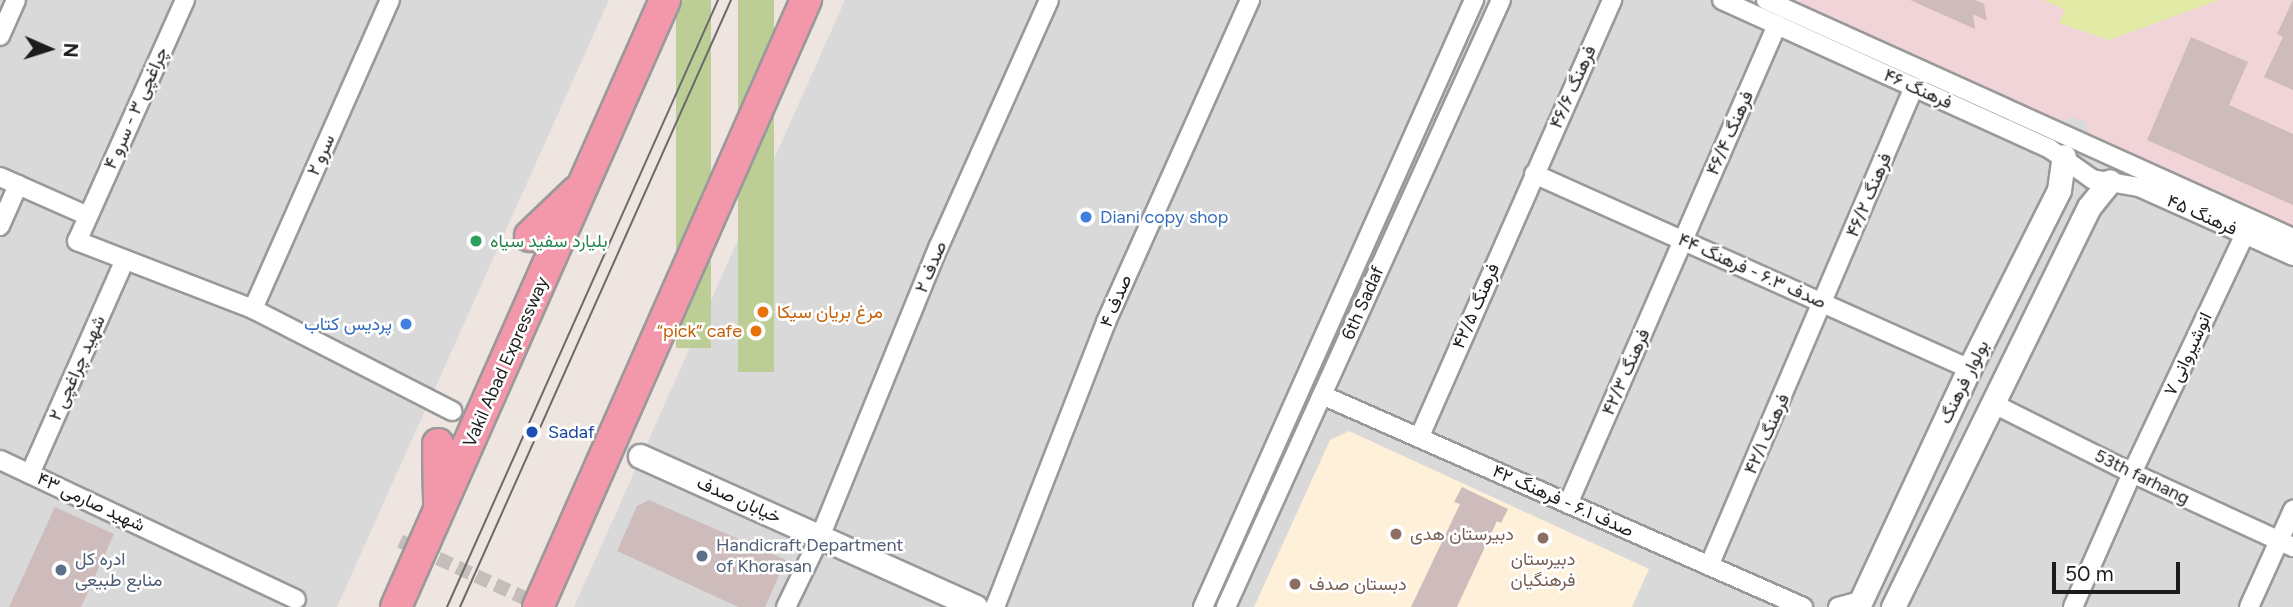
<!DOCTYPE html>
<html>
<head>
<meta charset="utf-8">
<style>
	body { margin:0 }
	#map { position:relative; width:2293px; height:607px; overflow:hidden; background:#eee5e1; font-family:Figtree,Vazirmatn,sans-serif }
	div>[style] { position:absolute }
	.residential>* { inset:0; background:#dad9d9 }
	.education>* { inset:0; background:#fff0d9 }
	.military>* { inset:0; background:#f0d4d7 }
	.grass>* { inset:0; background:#e2eaa5 }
	.forest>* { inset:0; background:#bcce95; transform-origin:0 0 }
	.building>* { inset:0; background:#cdbcbb }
	.pedestrian-tunnel>* { height:14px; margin-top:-7px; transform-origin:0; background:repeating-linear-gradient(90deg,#c4bdba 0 14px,transparent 0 21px) }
	.roads { filter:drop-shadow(2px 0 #999) drop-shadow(-2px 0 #999) drop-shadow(0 2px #999) drop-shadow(0 -2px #999) }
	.minor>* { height:18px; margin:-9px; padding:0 9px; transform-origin:9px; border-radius:9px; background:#fff }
	.tertiary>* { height:23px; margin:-11.5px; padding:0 11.5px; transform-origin:11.5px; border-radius:11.5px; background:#fff }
	.trunk>* { height:30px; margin:-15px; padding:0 15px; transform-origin:15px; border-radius:15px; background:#f398aa }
	.tram>* { height:2px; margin:-1px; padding:0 1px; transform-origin:1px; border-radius:1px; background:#6a6a6a }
	.dots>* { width:19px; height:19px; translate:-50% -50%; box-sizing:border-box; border:4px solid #fff; border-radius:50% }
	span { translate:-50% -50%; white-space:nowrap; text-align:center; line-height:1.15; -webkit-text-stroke:5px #fff; paint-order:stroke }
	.street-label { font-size:18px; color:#1c1c1c }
	.shop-label { font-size:18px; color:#366cbe }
	.left { translate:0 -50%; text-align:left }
	.right { translate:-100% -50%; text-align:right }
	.leisure-label { font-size:18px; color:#27864d }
	.food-label { font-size:18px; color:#c56008 }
	.transit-label { font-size:18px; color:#164399 }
	.education-label { font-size:18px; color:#785e54 }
	.service-label { font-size:18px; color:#4e5e75 }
	.north { position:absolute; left:14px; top:14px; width:70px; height:70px; -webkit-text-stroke:5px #fff; paint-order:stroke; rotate:93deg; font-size:19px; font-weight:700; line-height:28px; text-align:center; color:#1c1c1c }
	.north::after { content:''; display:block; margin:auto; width:24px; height:32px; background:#1c1c1c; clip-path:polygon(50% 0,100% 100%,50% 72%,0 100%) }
	.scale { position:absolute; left:2052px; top:562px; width:128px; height:32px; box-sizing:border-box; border:4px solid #1c1c1c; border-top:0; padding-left:9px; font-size:21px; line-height:24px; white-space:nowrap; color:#1c1c1c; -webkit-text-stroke:5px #fff; paint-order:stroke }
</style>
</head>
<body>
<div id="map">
	<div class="residential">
		<i style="clip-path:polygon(0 0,609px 0,337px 607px,0 607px)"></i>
		<i style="clip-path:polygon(845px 0,2293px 0,2293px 607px,574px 607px)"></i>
	</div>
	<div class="education">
		<i style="clip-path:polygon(1349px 431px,1649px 569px,1632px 607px,1254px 607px,1330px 440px)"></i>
	</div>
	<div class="military">
		<i style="clip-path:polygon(1795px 0,2293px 0,2293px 227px,2089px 136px,2086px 122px,2072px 117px,2063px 123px)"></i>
	</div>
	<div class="grass">
		<i style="clip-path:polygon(2044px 0,2219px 0,2109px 40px,2059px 23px,2065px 10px)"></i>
	</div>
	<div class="forest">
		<i style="left:676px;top:0;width:35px;height:348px"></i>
		<i style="left:738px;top:0;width:36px;height:372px"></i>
	</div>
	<div class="building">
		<i style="clip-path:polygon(1910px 0,1975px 0,1984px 4px,1987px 21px,1973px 14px,1975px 29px)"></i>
		<i style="clip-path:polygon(2293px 0,2293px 90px,2264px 77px,2283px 37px,2277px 34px)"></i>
		<i style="clip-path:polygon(2191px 37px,2248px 62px,2229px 105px,2293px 134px,2293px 205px,2147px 140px)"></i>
		<i style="clip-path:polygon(1462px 487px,1508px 509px,1501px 523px,1497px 521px,1457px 607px,1411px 607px,1460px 504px,1454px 502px)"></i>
		<i style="clip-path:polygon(649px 500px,786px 560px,765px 607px,738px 607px,617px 551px,637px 506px)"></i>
		<i style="clip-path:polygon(55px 507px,114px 534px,81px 607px,9px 607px)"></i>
	</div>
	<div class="pedestrian-tunnel">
		<i style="left:400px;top:541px;width:156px;rotate:24.6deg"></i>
	</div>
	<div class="roads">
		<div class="minor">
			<i style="left:185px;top:0;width:264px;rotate:114.1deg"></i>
			<i style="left:77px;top:241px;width:189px;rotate:21.1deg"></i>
			<i style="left:253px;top:309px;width:224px;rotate:27.1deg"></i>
			<i style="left:1722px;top:0;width:360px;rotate:24.4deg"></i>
			<i style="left:2050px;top:149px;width:52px;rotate:35.5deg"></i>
			<i style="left:2092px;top:179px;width:48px;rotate:9.7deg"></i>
			<i style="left:2139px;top:187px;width:169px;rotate:24.1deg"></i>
			<i style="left:1766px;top:0;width:578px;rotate:24.3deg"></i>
			<i style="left:0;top:36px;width:39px;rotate:-66deg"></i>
			<i style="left:1534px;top:174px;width:477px;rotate:24.1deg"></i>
			<i style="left:0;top:177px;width:96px;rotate:23.9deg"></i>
			<i style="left:0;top:226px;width:45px;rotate:-66.3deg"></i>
			<i style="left:253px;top:309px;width:338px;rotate:-66.1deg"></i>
			<i style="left:1322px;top:395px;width:526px;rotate:23.79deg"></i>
			<i style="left:1992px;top:403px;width:157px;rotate:26.6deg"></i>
			<i style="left:2132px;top:473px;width:177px;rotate:24.7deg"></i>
			<i style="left:1419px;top:438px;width:479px;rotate:-66.2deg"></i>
			<i style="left:0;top:460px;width:327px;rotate:25.2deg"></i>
			<i style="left:30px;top:474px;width:232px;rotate:-66.1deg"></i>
			<i style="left:1568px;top:504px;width:523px;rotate:-66.43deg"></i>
			<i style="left:1709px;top:566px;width:521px;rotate:-66.83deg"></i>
			<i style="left:786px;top:607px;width:78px;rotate:-64.1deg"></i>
			<i style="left:820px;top:537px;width:314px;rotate:-67.8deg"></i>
			<i style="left:939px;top:246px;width:269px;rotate:-65.9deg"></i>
			<i style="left:995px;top:607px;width:306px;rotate:-68.7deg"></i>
			<i style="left:1106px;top:322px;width:353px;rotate:-65.9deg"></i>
			<i style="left:1203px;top:607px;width:665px;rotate:-65.94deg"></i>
			<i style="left:1226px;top:607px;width:666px;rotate:-65.63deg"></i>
			<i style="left:1838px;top:607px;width:24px;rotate:-15deg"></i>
			<i style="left:2073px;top:607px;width:146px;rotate:-66.2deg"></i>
			<i style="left:2132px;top:473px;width:264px;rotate:-64.7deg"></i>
			<i style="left:2249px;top:607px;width:107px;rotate:-65.6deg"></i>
		</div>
		<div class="tertiary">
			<i style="left:640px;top:456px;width:368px;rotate:24.2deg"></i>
			<i style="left:1858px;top:607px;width:263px;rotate:-65deg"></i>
			<i style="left:1969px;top:369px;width:200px;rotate:-63.3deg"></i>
			<i style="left:2059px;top:190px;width:34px;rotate:-82deg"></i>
			<i style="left:1893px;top:607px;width:445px;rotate:-63.9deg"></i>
			<i style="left:2089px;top:207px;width:33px;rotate:-51deg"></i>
		</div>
		<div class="trunk">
			<i style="left:530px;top:236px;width:64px;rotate:-43.7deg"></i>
			<i style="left:438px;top:444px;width:59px;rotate:89deg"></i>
			<i style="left:396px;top:607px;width:664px;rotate:-66.1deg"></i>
			<i style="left:538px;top:607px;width:664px;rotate:-66.18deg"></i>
		</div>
	</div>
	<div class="tram">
		<i style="left:447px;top:607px;width:665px;rotate:-65.94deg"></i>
		<i style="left:460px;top:607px;width:665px;rotate:-65.94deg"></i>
	</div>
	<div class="dots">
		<i style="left:1086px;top:217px;background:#3f7fe0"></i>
		<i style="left:476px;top:241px;background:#2e9e5b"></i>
		<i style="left:763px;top:312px;background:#e8710a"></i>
		<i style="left:406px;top:324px;background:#3f7fe0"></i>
		<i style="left:756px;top:331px;background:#e8710a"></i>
		<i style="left:532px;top:432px;background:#1a4fb4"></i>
		<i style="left:1396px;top:534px;background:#8d6e63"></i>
		<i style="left:1543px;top:538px;background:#8d6e63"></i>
		<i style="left:702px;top:556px;background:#5c6f8a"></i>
		<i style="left:61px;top:570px;background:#5c6f8a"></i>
		<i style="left:1295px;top:584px;background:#8d6e63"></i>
	</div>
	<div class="street-label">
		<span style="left:1573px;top:87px;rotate:-66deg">فرهنگ ۴۶/۶</span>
		<span style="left:1918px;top:89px;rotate:24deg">فرهنگ ۴۶</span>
		<span style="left:136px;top:108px;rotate:-66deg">چراغچی ۳ - سرو ۴</span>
		<span style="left:1730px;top:133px;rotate:-66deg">فرهنگ ۴۶/۴</span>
		<span style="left:321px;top:155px;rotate:-66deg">سرو ۲</span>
		<span style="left:1869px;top:195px;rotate:-67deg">فرهنگ ۴۶/۲</span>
		<span style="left:2202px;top:215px;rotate:24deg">فرهنگ ۴۵</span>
		<span style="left:931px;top:267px;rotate:-67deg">صدف ۲</span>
		<span style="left:1752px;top:271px;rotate:24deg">صدف ۶.۳ - فرهنگ ۴۴</span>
		<span style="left:1116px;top:301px;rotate:-67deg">صدف ۴</span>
		<span style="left:1363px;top:303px;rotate:-66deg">6th Sadaf</span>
		<span style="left:1476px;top:306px;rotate:-66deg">فرهنگ ۴۲/۵</span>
		<span style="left:2188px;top:354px;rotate:-65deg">انوشیروانی ۷</span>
		<span style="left:506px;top:362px;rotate:-66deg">Vakil Abad Expressway</span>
		<span style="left:77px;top:368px;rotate:-66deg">شهید چراغچی ۲</span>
		<span style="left:1626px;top:372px;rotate:-66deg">فرهنگ ۴۲/۳</span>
		<span style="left:1964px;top:382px;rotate:-64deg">بولوار فرهنگ</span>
		<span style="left:1767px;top:434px;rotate:-66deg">فرهنگ ۴۲/۱</span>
		<span style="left:2142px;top:477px;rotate:26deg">53th farhang</span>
		<span style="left:739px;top:500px;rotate:24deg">خیابان صدف</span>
		<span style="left:1563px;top:501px;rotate:24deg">صدف ۶.۱ - فرهنگ ۴۲</span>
		<span style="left:91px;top:502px;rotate:25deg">شهید صارمی ۴۳</span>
	</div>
	<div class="shop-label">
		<span class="left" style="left:1100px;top:217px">Diani copy shop</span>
		<span class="right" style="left:392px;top:324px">پردیس کتاب</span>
	</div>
	<div class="leisure-label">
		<span class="left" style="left:490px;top:241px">بلیارد سفید سیاه</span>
	</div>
	<div class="food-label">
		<span class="left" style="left:777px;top:312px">مرغ بریان سیکا</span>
		<span class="right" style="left:742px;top:331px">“pick” cafe</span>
	</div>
	<div class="transit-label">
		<span class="left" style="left:548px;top:432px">Sadaf</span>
	</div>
	<div class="education-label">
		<span class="left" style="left:1410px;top:534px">دبیرستان هدی</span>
		<span style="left:1543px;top:570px">دبیرستان<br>فرهنگیان</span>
		<span class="left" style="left:1309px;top:584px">دبستان صدف</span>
	</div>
	<div class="service-label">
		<span class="left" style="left:716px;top:556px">Handicraft Department<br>of Khorasan</span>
		<span class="left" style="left:75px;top:570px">ادره کل<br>منابع طبیعی</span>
	</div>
	<div class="north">N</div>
	<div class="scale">50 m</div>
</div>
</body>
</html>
